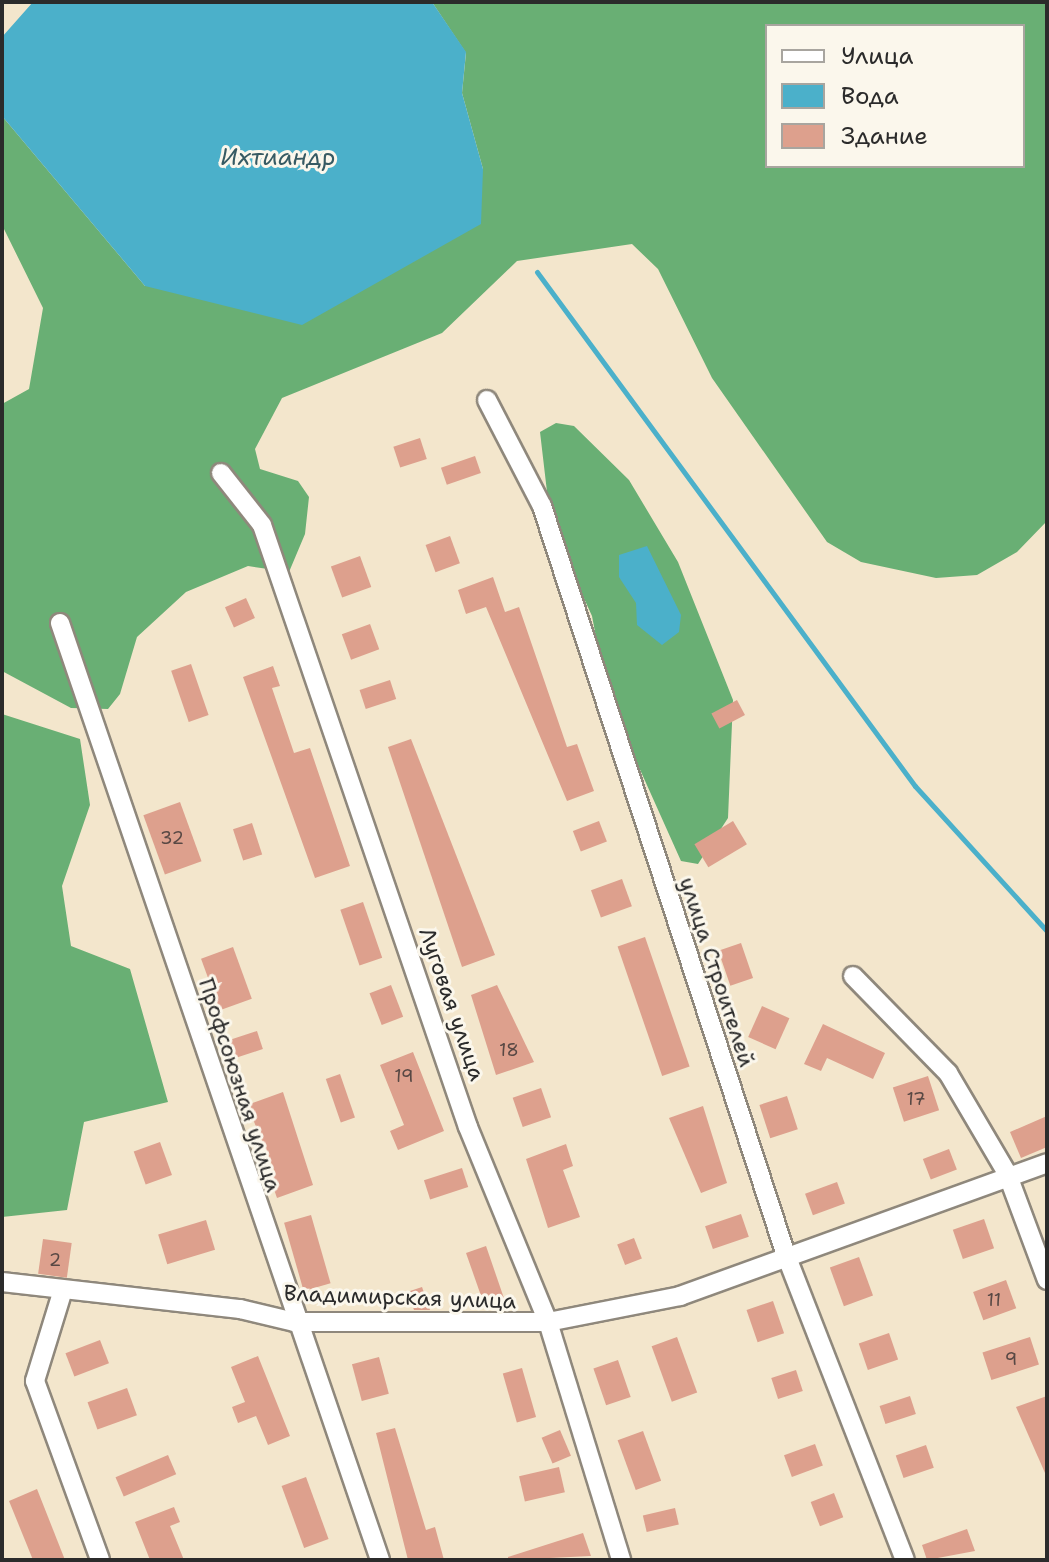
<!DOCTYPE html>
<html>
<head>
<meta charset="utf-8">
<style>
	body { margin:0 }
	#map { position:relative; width:1049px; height:1562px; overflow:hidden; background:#f3e6cc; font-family:"Shantell Sans",sans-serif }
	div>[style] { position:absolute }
	.forest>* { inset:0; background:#69af74 }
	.water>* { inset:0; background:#4bb0ca }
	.stream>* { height:5px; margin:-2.5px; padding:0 2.5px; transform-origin:2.5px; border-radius:2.5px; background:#4bb0ca }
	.building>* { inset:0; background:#dda08d; transform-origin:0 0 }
	.roads { filter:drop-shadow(2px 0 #8f887c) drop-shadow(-2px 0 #8f887c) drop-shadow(0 2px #8f887c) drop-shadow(0 -2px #8f887c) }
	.street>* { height:18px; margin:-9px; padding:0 9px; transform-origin:9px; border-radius:9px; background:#fff }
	span { translate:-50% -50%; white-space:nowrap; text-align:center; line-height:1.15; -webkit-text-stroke:6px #fbf7ec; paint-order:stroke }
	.number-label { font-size:18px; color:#584844 }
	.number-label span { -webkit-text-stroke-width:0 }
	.street-label { font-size:22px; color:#2b2b2b }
	.water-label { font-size:24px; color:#365a63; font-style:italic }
	.frame { position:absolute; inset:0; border:4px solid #2b2b2b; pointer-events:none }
	.legend { position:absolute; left:765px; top:24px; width:260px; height:144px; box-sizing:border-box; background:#fbf7ec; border:2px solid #a8a59f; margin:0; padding:10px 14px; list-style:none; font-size:24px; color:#2b2b2b }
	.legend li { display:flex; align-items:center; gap:16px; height:40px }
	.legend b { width:40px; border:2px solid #a8a59f }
</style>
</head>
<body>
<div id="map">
	<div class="forest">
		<i style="clip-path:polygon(evenodd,432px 2px,1047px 2px,1047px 521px,1017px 552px,977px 575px,936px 578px,861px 562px,827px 542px,712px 378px,658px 269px,632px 244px,517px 261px,442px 333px,282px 398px,255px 449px,260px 469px,298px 481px,309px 497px,305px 534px,289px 572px,248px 566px,186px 592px,137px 637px,120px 694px,108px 709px,71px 708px,2px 671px,2px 404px,29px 389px,43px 308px,2px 225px,2px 116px,145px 286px,483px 169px,462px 93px,466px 53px,432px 2px,767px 26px,1023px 26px,1023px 166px,767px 166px,767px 26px)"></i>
		<i style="clip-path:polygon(556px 423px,574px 426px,629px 480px,678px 562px,733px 700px,728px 818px,698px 864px,681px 861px,607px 696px,592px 616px,551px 526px,540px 432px)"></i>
		<i style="clip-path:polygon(2px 714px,80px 739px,90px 805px,62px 886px,71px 946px,130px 969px,168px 1102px,84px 1122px,67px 1210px,2px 1217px)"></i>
	</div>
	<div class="water">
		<i style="clip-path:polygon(33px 2px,432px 2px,466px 52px,462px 93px,483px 169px,481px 224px,302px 325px,145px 286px,2px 116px,2px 37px)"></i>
		<i style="clip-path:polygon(647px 546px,681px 615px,679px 632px,662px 645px,637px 625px,636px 603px,619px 577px,619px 555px)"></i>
	</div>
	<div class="stream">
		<i style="left:537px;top:272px;width:638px;rotate:53.67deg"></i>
		<i style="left:915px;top:786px;width:196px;rotate:47.7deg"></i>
	</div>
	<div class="building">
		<i style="left:420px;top:438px;width:22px;height:28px;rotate:72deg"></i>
		<i style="left:475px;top:456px;width:18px;height:36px;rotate:71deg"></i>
		<i style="left:450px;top:536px;width:29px;height:26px;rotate:70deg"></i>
		<i style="left:360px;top:556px;width:33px;height:31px;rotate:70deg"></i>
		<i style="clip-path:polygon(493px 577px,505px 612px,519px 607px,567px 747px,577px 744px,594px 791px,567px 801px,486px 607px,466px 614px,458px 590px)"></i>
		<i style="left:246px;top:598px;width:22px;height:23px;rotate:66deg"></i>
		<i style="left:370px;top:624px;width:27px;height:30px;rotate:70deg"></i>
		<i style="left:191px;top:664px;width:54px;height:21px;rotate:71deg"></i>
		<i style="clip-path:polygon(273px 666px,280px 686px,272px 688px,294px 753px,310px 748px,350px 866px,315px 878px,243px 677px)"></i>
		<i style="left:390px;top:680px;width:20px;height:32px;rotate:72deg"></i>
		<i style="left:737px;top:700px;width:17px;height:29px;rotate:62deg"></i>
		<i style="clip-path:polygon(411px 739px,495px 955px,462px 967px,388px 747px)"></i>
		<i style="left:180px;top:802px;width:63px;height:39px;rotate:70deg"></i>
		<i style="left:599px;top:821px;width:22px;height:28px;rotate:69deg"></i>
		<i style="left:733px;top:821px;width:27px;height:45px;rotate:59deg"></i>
		<i style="left:252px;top:823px;width:33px;height:20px;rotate:72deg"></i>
		<i style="left:622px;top:879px;width:29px;height:33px;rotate:70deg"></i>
		<i style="left:363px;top:902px;width:59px;height:24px;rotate:71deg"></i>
		<i style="left:645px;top:937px;width:137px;height:29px;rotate:71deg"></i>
		<i style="left:741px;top:943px;width:37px;height:24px;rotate:71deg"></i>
		<i style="left:233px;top:947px;width:55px;height:34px;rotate:70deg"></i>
		<i style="left:391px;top:985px;width:34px;height:23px;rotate:69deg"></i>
		<i style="clip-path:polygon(497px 985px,534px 1062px,496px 1075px,471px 995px)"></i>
		<i style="left:762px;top:1006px;width:30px;height:34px;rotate:24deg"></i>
		<i style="clip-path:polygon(823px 1024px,885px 1053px,873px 1079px,827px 1058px,821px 1071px,804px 1064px)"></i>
		<i style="left:257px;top:1031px;width:19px;height:29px;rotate:72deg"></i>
		<i style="clip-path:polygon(413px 1052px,444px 1131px,398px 1150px,390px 1131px,404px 1125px,380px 1065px)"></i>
		<i style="left:340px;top:1074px;width:46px;height:15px;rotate:71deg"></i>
		<i style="left:928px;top:1076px;width:36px;height:37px;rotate:72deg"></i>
		<i style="left:541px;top:1088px;width:31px;height:30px;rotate:71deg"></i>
		<i style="clip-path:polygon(283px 1092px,313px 1185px,277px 1198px,269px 1175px,275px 1172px,247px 1105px)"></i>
		<i style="left:787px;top:1096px;width:35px;height:29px;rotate:72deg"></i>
		<i style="clip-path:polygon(703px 1106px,727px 1183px,701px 1193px,669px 1118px)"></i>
		<i style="clip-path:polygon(1047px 1116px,1047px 1147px,1021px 1158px,1010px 1132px)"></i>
		<i style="left:160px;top:1142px;width:35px;height:28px;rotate:70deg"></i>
		<i style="clip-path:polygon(566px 1144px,573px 1166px,563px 1170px,580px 1217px,548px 1228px,526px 1159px)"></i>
		<i style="left:949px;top:1149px;width:22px;height:28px;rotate:69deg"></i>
		<i style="left:462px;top:1168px;width:20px;height:40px;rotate:72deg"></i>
		<i style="left:837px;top:1182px;width:23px;height:34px;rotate:70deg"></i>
		<i style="left:741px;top:1214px;width:24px;height:38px;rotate:71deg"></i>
		<i style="left:311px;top:1215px;width:71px;height:28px;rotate:74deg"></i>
		<i style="left:984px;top:1219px;width:31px;height:33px;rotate:71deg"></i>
		<i style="left:206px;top:1220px;width:31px;height:50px;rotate:73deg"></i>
		<i style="left:634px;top:1238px;width:22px;height:18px;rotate:69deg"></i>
		<i style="left:43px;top:1239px;width:29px;height:35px;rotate:8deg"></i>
		<i style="clip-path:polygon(486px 1246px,507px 1307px,497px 1310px,486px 1310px,466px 1253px)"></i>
		<i style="left:859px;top:1257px;width:41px;height:31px;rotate:70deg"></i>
		<i style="left:1006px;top:1280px;width:30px;height:35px;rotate:70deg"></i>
		<i style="clip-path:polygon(422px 1287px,430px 1310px,414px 1310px,407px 1292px)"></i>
		<i style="left:773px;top:1301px;width:34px;height:28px;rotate:71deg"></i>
		<i style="left:889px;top:1333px;width:28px;height:32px;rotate:71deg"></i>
		<i style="left:677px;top:1337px;width:59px;height:27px;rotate:70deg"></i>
		<i style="left:1030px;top:1337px;width:29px;height:50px;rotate:72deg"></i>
		<i style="left:100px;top:1340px;width:25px;height:37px;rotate:69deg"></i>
		<i style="clip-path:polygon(258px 1356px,290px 1436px,268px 1445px,256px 1416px,238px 1423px,232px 1407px,245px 1402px,231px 1367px)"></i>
		<i style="left:379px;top:1357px;width:38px;height:28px;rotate:75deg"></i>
		<i style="left:618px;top:1360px;width:39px;height:26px;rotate:71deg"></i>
		<i style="left:522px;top:1368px;width:51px;height:20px;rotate:74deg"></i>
		<i style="left:796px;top:1370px;width:22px;height:26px;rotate:72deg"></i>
		<i style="left:127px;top:1388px;width:29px;height:42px;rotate:70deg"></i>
		<i style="left:910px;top:1396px;width:19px;height:32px;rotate:72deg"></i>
		<i style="clip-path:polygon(1047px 1396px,1047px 1473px,1045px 1473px,1016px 1407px)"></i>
		<i style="clip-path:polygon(395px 1428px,426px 1530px,435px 1527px,444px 1560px,408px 1560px,376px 1433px)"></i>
		<i style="left:560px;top:1430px;width:28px;height:20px;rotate:67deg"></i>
		<i style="left:643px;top:1431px;width:53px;height:27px;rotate:70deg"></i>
		<i style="left:815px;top:1444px;width:23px;height:33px;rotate:70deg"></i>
		<i style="left:926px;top:1445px;width:24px;height:32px;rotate:71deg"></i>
		<i style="left:168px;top:1455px;width:21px;height:57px;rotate:67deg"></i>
		<i style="left:559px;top:1467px;width:26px;height:41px;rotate:77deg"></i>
		<i style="left:306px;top:1477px;width:66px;height:26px;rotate:70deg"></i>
		<i style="clip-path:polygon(37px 1489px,65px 1560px,33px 1560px,9px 1501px)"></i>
		<i style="left:834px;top:1493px;width:26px;height:25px;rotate:69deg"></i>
		<i style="clip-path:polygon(174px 1507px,180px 1522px,170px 1526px,184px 1560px,150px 1560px,135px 1522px)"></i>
		<i style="left:675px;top:1508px;width:17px;height:33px;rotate:77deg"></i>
		<i style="clip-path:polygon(967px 1529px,975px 1551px,927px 1560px,922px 1545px)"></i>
		<i style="clip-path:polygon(583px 1533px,591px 1556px,508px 1560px,508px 1557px)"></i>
	</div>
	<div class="roads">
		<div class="street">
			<i style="left:487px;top:400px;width:119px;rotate:62.6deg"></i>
			<i style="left:542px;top:506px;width:788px;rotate:71.96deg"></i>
			<i style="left:786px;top:1255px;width:327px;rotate:68.7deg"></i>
			<i style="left:221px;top:473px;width:66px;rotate:51.7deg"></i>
			<i style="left:262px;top:525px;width:636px;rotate:71.11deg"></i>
			<i style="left:468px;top:1127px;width:211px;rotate:67.7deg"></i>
			<i style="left:548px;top:1322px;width:249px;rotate:72.9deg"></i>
			<i style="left:60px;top:623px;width:990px;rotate:71.14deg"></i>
			<i style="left:853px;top:976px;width:136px;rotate:45.6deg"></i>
			<i style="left:948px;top:1073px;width:116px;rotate:59.5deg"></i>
			<i style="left:1007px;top:1173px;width:114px;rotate:69.5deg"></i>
			<i style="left:2px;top:1282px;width:240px;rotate:6.5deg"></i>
			<i style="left:240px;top:1309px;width:56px;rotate:13.5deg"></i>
			<i style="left:294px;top:1322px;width:254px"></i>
			<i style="left:548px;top:1322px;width:135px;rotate:-11.1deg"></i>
			<i style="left:680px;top:1296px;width:390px;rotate:-19.9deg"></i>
			<i style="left:62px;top:1293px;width:92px;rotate:107.1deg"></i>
			<i style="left:35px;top:1381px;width:190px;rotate:70deg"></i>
		</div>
	</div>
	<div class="number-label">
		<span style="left:172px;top:838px">32</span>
		<span style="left:509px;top:1050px">18</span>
		<span style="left:404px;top:1076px">19</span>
		<span style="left:916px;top:1099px">17</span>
		<span style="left:55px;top:1260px">2</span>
		<span style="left:994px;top:1300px">11</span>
		<span style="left:1011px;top:1359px">9</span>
	</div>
	<div class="street-label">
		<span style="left:717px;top:972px;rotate:72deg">улица Строителей</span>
		<span style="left:452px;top:1004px;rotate:71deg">Луговая улица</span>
		<span style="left:240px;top:1085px;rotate:72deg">Профсоюзная улица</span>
		<span style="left:400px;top:1297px;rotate:2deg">Владимирская улица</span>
	</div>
	<div class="water-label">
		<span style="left:278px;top:158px">Ихтиандр</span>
	</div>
	<div class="frame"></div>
	<ul class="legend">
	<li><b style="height:10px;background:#fff"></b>Улица</li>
	<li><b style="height:22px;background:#4bb0ca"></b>Вода</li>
	<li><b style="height:22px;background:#dda08d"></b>Здание</li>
	</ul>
</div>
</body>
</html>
